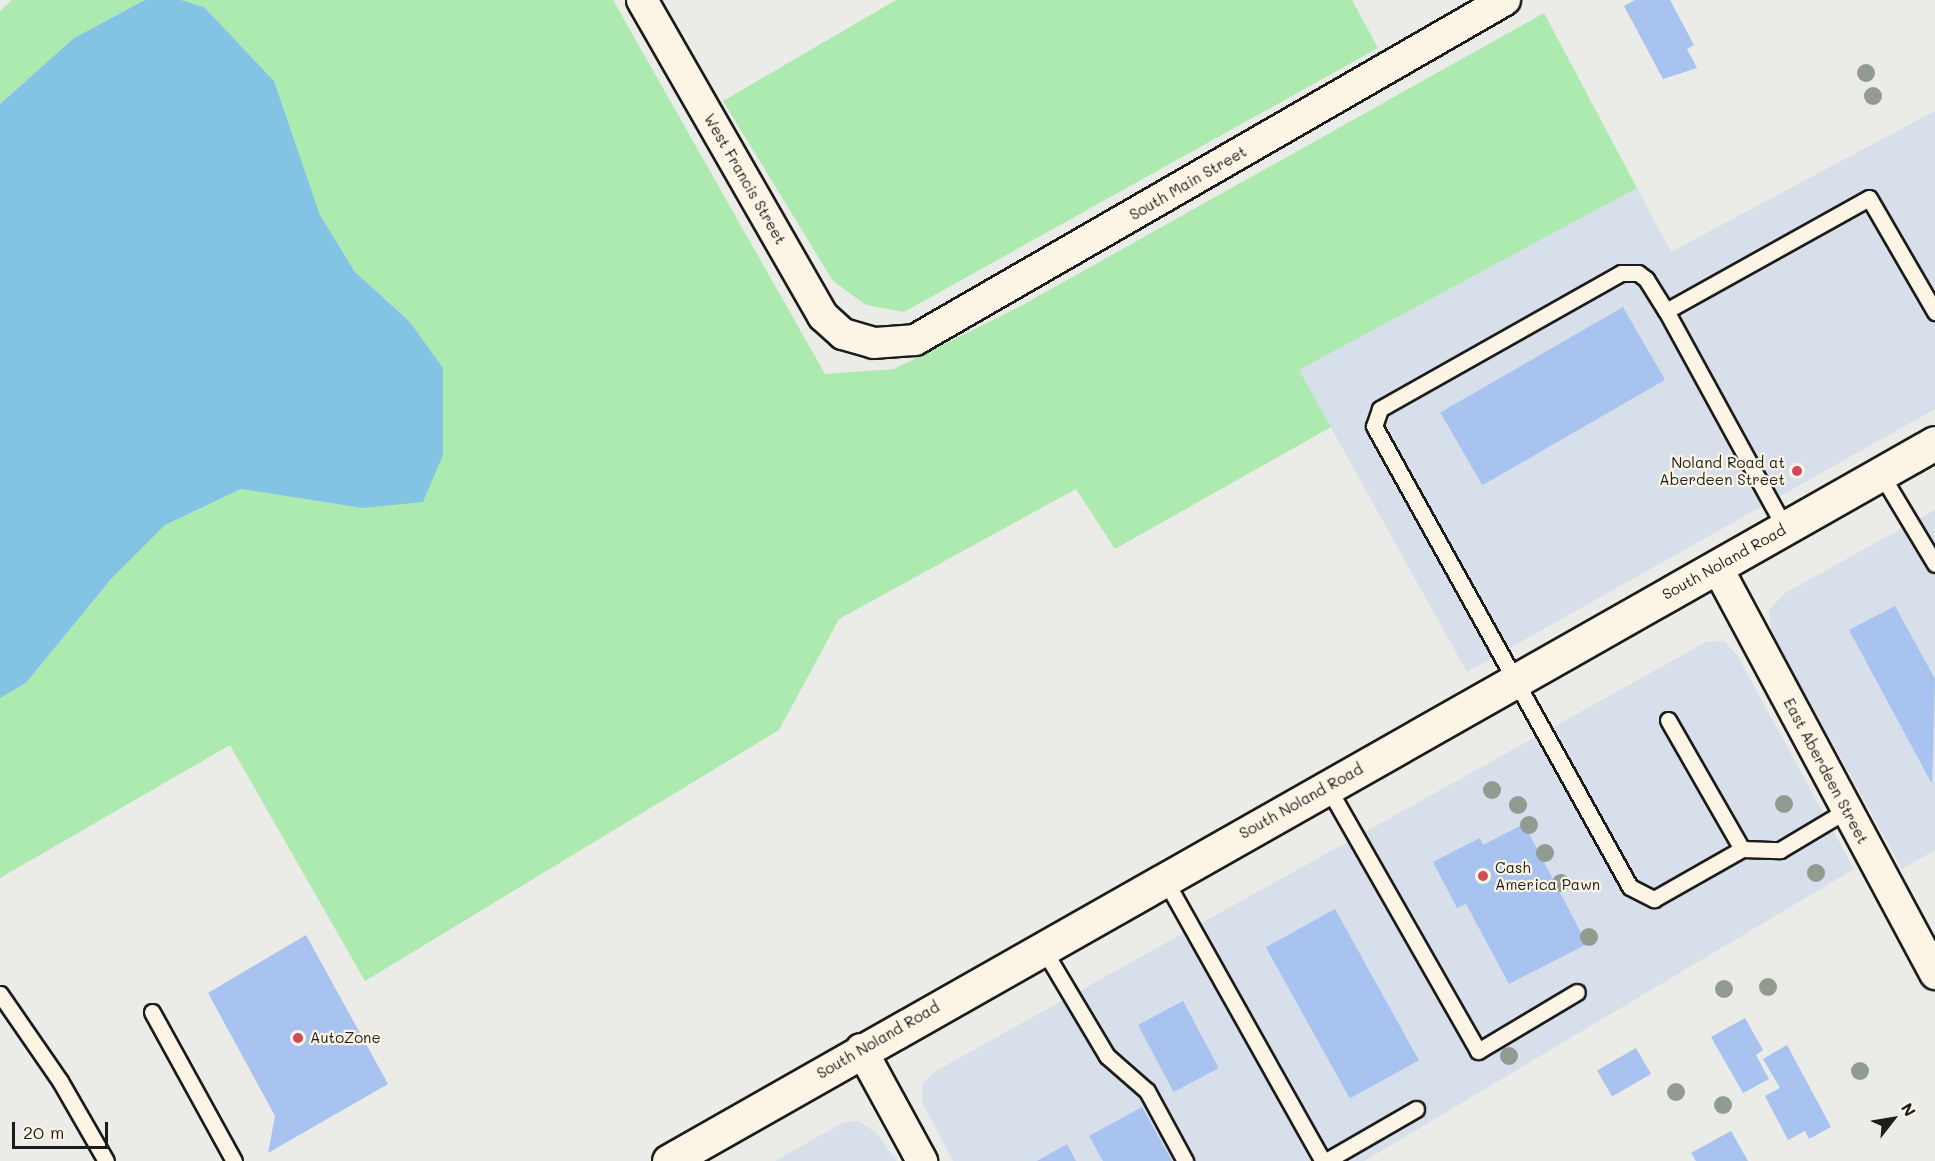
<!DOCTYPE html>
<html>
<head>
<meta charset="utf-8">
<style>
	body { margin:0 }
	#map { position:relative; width:1935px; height:1161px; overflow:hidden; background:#ebebe7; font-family:Mali,sans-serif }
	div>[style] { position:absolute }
	.built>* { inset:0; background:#d7dfea }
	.green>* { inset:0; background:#adeab0 }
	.water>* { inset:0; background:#83c3e4 }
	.building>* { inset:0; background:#a8c3f0; transform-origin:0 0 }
	.roads { filter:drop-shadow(2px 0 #1c1c1c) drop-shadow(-2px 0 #1c1c1c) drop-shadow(0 2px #1c1c1c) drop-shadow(0 -2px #1c1c1c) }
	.lane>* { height:15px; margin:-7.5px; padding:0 7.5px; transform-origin:7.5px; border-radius:7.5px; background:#fcf5e5 }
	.street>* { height:30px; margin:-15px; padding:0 15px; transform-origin:15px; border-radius:15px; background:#fcf5e5 }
	.primary>* { height:33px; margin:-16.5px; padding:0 16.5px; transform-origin:16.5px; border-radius:16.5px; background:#fcf5e5 }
	.trees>* { width:18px; height:18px; margin:-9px; border-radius:50%; background:#919b90 }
	.dots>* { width:16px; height:16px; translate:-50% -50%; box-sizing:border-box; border:3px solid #fcf5e5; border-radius:50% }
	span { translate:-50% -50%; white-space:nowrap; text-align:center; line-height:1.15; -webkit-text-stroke:4.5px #fcf5e5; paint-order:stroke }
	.street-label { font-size:15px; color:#1c1c1c }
	.poi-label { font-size:15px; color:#1c1c1c }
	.right { translate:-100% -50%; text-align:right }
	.left { translate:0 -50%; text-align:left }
	.north { position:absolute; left:1863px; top:1089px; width:60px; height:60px; -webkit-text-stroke:4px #fcf5e5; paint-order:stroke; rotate:59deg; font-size:16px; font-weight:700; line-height:24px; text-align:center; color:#1c1c1c }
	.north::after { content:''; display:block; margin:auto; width:21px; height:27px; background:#1c1c1c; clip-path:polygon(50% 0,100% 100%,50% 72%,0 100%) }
	.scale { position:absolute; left:12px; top:1122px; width:96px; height:27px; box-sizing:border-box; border:3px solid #1c1c1c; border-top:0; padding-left:8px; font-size:18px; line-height:21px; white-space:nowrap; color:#1c1c1c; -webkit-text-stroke:4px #fcf5e5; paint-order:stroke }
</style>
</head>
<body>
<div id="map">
	<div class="built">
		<i style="clip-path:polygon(1935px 111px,1935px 409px,1467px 672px,1299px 370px,1637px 188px,1671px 252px)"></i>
		<i style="clip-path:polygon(1935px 510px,1935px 850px,1902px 869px,1771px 632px,1769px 610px,1785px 593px)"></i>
		<i style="clip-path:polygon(1724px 641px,1737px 655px,1854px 869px,1364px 1161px,953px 1161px,923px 1104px,922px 1084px,936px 1071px,1706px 642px)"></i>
		<i style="clip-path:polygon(859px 1121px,876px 1133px,897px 1161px,775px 1161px,844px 1122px)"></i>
	</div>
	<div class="green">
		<i style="clip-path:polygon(12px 0,145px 0,74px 38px,0 104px,0 11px)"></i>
		<i style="clip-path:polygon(181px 0,613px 0,825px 374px,894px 369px,1017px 308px,1544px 13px,1637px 188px,1299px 370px,1331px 427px,1115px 549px,1076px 489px,839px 619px,779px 730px,365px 981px,230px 745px,0 878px,0 698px,26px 683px,111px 579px,164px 525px,241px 489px,362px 508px,409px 321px,355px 272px,320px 215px,274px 81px,204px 7px)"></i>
		<i style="clip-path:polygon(896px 0,1352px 0,1378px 48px,904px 312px,866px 305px,833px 281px,723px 101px)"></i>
	</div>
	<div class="water">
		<i style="clip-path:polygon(145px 0,181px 0,204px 7px,274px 81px,320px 215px,355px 272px,409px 321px,443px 368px,443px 455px,423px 502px,362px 508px,241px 489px,165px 525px,111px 579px,26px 683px,0 698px,0 104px,74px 38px)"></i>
	</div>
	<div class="building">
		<i style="clip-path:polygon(1635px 0,1670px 0,1694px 45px,1687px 49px,1697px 68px,1663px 79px,1624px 6px)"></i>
		<i style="left:1623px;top:307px;width:84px;height:211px;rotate:60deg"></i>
		<i style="clip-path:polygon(1895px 606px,1935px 679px,1932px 784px,1849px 630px)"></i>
		<i style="clip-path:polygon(1524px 824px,1587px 944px,1509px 984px,1466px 904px,1457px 908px,1433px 862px,1480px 838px,1483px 845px)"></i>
		<i style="left:1335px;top:909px;width:173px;height:79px;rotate:61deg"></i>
		<i style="clip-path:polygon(306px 935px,388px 1084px,268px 1153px,275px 1116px,208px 993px)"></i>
		<i style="left:1183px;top:1001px;width:76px;height:51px;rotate:62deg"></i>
		<i style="clip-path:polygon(1745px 1018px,1763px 1050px,1756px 1055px,1769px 1079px,1743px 1093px,1711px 1037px)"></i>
		<i style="clip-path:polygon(1787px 1045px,1831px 1127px,1809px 1139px,1805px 1131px,1788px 1140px,1765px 1096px,1780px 1088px,1763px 1059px)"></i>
		<i style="left:1636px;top:1048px;width:30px;height:45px;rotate:60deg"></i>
		<i style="clip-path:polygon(1142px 1107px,1172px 1161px,1103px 1161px,1089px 1136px)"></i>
		<i style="clip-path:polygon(1731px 1131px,1748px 1161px,1696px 1161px,1691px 1153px)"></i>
		<i style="clip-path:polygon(1067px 1144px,1076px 1161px,1037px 1161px)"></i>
	</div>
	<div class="roads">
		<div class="lane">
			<i style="left:1666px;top:311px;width:38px;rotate:-122deg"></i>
			<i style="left:1646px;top:279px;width:10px;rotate:-143deg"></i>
			<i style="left:1638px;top:273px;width:17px;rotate:180deg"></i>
			<i style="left:1621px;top:273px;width:277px;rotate:150.6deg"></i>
			<i style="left:1380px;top:409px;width:18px;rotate:109deg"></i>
			<i style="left:1374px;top:426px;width:527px;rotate:60.96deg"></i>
			<i style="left:1630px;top:887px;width:27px;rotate:27deg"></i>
			<i style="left:1654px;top:899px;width:101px;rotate:-29.6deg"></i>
			<i style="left:1742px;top:849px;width:38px;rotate:2deg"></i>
			<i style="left:1780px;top:850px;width:78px;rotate:-30.8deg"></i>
			<i style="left:1881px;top:474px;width:105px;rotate:59deg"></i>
			<i style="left:1785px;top:528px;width:247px;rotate:-118.7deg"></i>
			<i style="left:1666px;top:311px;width:232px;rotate:-29.1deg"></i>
			<i style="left:1869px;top:198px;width:132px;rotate:59.9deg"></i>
			<i style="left:1668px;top:720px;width:149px;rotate:60.2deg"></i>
			<i style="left:1327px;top:786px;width:305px;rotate:60.3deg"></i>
			<i style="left:1478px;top:1051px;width:115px;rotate:-30.8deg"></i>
			<i style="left:1164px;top:878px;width:325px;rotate:60.7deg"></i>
			<i style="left:1042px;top:947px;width:127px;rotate:59.2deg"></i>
			<i style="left:1107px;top:1056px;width:53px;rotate:41.2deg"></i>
			<i style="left:1147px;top:1091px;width:80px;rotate:61.5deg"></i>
			<i style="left:0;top:994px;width:106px;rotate:55.4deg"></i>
			<i style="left:60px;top:1081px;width:92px;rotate:60.1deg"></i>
			<i style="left:152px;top:1012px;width:170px;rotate:61.2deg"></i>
			<i style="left:1326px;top:1161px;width:104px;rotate:-30deg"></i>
		</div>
		<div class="street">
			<i style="left:642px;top:0;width:364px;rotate:60.2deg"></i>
			<i style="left:823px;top:316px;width:27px;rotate:42deg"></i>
			<i style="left:843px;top:334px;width:32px;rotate:16deg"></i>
			<i style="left:874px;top:343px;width:41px;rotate:-4.2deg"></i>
			<i style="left:915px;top:340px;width:681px;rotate:-29.95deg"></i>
			<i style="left:1717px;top:567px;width:462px;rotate:61.8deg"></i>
			<i style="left:861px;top:1049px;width:128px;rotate:61.4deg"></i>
		</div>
		<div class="primary">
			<i style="left:669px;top:1161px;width:1455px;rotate:-29.56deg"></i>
		</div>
	</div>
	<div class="trees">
		<i style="left:1866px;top:73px"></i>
		<i style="left:1873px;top:96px"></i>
		<i style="left:1492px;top:790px"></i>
		<i style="left:1784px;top:804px"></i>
		<i style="left:1518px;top:805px"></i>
		<i style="left:1529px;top:825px"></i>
		<i style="left:1545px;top:853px"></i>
		<i style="left:1816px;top:873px"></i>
		<i style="left:1561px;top:883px"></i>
		<i style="left:1589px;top:937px"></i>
		<i style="left:1768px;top:987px"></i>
		<i style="left:1724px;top:989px"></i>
		<i style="left:1509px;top:1056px"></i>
		<i style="left:1860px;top:1071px"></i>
		<i style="left:1676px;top:1092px"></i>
		<i style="left:1723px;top:1105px"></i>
	</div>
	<div class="dots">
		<i style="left:1797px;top:471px;background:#d1495b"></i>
		<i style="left:1483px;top:876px;background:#d1495b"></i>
		<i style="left:298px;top:1038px;background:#d1495b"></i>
	</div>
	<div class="street-label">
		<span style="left:745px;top:179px;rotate:60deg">West Francis Street</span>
		<span style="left:1188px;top:183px;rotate:-30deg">South Main Street</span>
		<span style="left:1724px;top:562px;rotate:-29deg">South Noland Road</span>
		<span style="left:1826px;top:771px;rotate:62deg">East Aberdeen Street</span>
		<span style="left:1301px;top:801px;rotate:-29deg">South Noland Road</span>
		<span style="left:878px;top:1040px;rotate:-30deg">South Noland Road</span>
	</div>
	<div class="poi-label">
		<span class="right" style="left:1785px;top:471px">Noland Road at<br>Aberdeen Street</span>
		<span class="left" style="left:1495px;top:876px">Cash<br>America Pawn</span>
		<span class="left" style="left:310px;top:1038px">AutoZone</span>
	</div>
	<div class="north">N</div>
	<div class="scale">20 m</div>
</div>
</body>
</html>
